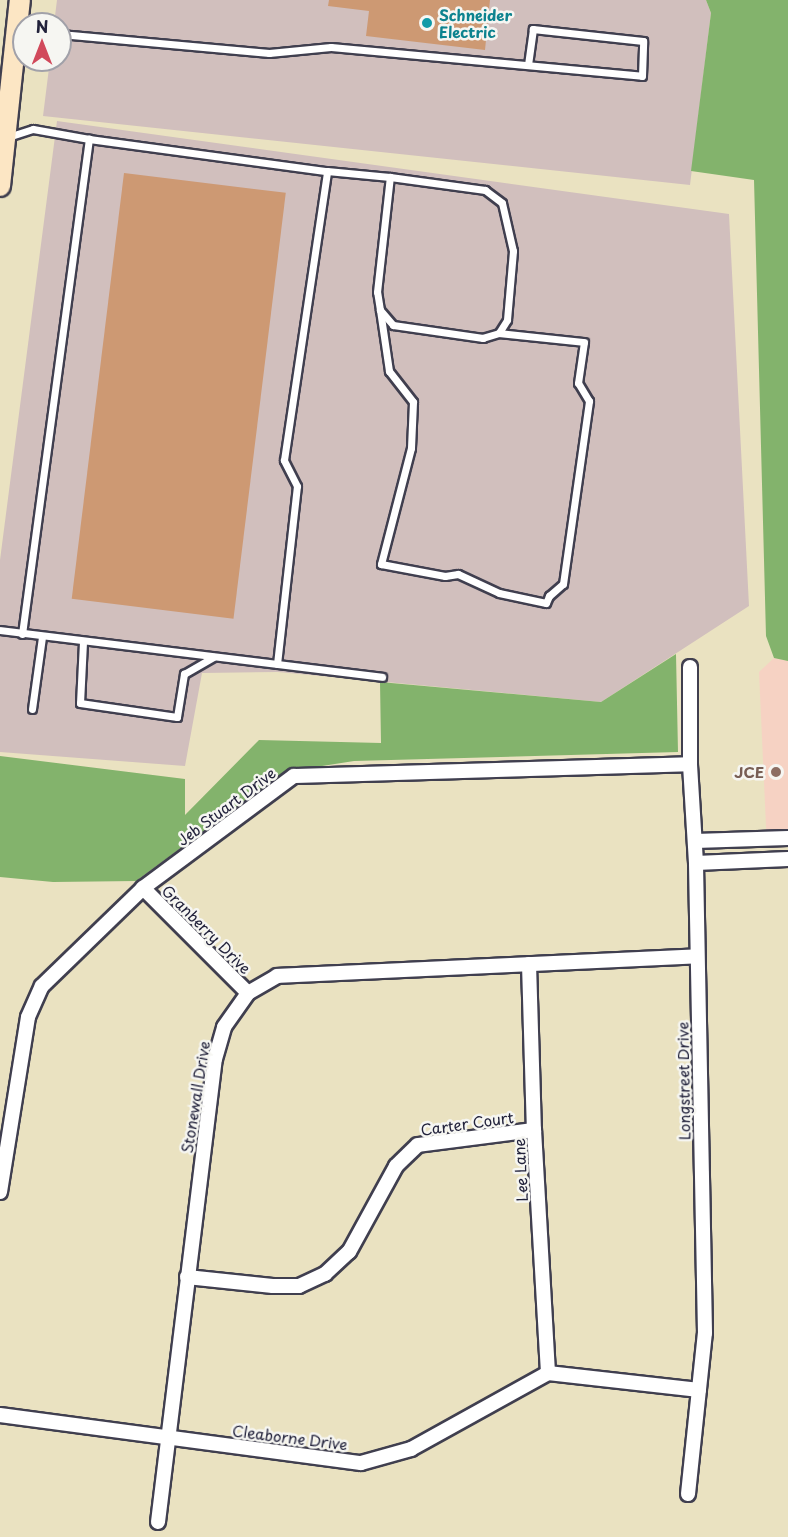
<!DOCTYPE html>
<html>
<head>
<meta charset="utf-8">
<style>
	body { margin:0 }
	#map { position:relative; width:788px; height:1537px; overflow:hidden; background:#eae2c1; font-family:"Playpen Sans",sans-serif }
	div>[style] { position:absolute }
	.built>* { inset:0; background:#f6d2c3 }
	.industrial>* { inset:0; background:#d1bfbd }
	.forest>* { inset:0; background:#83b36c }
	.building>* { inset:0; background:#cd9973; transform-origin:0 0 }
	.roads { filter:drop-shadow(2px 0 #403f4f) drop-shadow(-2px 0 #403f4f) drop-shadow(0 2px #403f4f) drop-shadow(0 -2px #403f4f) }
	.lane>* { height:7px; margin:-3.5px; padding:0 3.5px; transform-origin:3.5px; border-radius:3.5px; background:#fff }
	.street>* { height:14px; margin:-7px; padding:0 7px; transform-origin:7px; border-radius:7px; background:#fff }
	.secondary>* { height:20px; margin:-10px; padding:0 10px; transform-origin:10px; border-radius:10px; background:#fce6c4 }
	.dots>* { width:16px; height:16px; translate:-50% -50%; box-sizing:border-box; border:3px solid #f6f6f2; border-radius:50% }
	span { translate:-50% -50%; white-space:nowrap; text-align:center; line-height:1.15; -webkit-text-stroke:5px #f6f6f2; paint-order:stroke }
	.culture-label { font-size:15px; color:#0d838f; font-weight:700 }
	.left { translate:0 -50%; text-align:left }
	.education-label { font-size:15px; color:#785e54; font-weight:700 }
	.right { translate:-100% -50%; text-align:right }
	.street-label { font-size:15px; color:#22223b }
	.north { position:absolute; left:12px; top:12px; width:60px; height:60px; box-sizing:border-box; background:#f6f6f2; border:2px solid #a1a1a9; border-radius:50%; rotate:0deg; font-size:16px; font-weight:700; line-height:24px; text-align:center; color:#22223b }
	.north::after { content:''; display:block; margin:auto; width:21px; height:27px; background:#d1495b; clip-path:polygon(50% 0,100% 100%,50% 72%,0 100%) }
</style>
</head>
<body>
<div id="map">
	<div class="built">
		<i style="clip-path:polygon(774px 658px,788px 661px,788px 847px,767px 848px,759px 672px)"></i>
	</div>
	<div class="industrial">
		<i style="clip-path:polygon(57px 0,706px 0,711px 13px,690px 185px,43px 116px,50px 60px,60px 60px,60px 24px,54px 24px)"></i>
		<i style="clip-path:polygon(57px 121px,729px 214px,749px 606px,601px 702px,278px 672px,202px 673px,185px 766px,0 752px,0 560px)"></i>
	</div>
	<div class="forest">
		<i style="clip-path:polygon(706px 0,788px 0,788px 661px,774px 658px,766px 636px,754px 180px,691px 171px,711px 13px)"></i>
		<i style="clip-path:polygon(676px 654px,678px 752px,354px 761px,284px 772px,136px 881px,53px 882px,0 877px,0 756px,185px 779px,185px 815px,259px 740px,381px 743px,380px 682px,601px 702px)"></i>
	</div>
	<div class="building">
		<i style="clip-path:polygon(329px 0,490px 0,485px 50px,366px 36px,369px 11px,328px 6px)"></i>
		<i style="left:124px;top:173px;width:163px;height:429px;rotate:7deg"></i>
	</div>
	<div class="roads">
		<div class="lane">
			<i style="left:60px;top:34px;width:210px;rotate:5.2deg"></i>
			<i style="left:269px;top:53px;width:62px;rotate:-5.5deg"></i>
			<i style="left:331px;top:47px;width:312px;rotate:5.3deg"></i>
			<i style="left:642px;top:76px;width:35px;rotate:-88deg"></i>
			<i style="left:643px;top:41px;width:111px;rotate:-173.8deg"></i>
			<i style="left:533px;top:29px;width:36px;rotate:98deg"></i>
			<i style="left:8px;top:137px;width:26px;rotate:-18deg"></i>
			<i style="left:33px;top:129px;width:57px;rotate:10.1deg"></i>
			<i style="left:89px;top:139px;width:240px;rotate:7.7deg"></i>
			<i style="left:327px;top:171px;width:63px;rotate:5.4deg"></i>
			<i style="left:390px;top:177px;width:96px;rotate:7.8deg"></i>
			<i style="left:485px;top:190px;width:21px;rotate:37deg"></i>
			<i style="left:502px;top:203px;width:49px;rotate:77.1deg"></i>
			<i style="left:513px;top:251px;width:69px;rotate:95deg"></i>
			<i style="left:507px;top:320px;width:15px;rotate:122deg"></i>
			<i style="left:499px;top:333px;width:17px;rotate:163deg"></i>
			<i style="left:483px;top:338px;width:91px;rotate:-171.8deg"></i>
			<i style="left:393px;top:325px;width:20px;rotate:-131deg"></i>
			<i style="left:380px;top:310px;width:18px;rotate:-99deg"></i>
			<i style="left:377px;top:292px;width:116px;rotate:-83.6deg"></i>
			<i style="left:380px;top:310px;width:62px;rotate:81.6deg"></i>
			<i style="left:389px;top:371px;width:39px;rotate:52deg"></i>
			<i style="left:413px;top:402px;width:46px;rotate:92.5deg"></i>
			<i style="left:411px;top:448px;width:120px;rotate:104.5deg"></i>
			<i style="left:381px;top:564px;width:65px;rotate:10.6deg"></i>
			<i style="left:445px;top:576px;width:13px;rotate:-9deg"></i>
			<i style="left:458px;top:574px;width:45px;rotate:24.9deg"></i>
			<i style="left:499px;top:593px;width:48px;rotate:12deg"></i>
			<i style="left:546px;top:603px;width:8px;rotate:-67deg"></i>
			<i style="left:549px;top:596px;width:18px;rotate:-41deg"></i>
			<i style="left:563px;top:584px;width:185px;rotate:-81.9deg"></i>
			<i style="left:589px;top:401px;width:21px;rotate:-121deg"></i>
			<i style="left:578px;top:383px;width:41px;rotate:-81.7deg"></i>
			<i style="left:584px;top:342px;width:85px;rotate:-174deg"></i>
			<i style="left:0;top:630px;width:385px;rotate:7deg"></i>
			<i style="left:22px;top:634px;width:500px;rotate:-82.3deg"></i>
			<i style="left:83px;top:642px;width:61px;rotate:92.8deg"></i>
			<i style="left:80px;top:703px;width:98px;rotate:8.2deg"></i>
			<i style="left:177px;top:717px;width:44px;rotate:-80.8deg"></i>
			<i style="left:184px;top:674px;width:34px;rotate:-30deg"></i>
			<i style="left:277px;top:664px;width:179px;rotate:-83.6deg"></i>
			<i style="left:297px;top:486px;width:29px;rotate:-117deg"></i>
			<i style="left:284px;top:460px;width:292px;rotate:-81.5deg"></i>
			<i style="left:32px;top:709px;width:73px;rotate:-82.1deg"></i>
		</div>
		<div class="street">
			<i style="left:695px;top:841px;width:93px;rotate:-1.8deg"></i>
			<i style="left:696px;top:863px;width:92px;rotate:-2.5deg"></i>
			<i style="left:143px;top:888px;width:148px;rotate:45deg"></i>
			<i style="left:529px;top:964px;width:166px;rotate:88.3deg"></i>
			<i style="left:534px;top:1130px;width:243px;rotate:86.7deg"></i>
			<i style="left:0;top:1192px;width:177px;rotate:-80.9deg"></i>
			<i style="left:28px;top:1017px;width:34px;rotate:-66deg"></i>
			<i style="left:42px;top:986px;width:141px;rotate:-44.1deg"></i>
			<i style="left:143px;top:888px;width:188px;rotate:-36.6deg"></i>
			<i style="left:294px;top:776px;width:396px;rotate:-1.7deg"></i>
			<i style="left:187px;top:1277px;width:86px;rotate:6deg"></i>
			<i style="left:273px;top:1286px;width:26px"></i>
			<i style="left:299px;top:1286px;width:29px;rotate:-25deg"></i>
			<i style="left:325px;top:1274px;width:33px;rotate:-43deg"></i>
			<i style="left:349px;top:1252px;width:98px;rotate:-61.3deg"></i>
			<i style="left:396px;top:1166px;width:30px;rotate:-44deg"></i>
			<i style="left:418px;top:1145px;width:117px;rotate:-7.4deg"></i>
			<i style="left:0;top:1415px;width:364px;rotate:7.6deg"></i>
			<i style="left:361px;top:1463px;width:52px;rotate:-15.6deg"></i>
			<i style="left:411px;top:1449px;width:157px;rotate:-29deg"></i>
			<i style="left:548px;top:1373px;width:152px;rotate:6.4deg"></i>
			<i style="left:688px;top:1494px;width:162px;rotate:-84deg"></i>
			<i style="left:705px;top:1333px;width:470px;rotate:-91.1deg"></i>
			<i style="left:696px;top:863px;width:99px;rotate:-93.5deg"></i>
			<i style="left:690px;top:764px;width:97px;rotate:-90deg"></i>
			<i style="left:158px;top:1522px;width:466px;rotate:-83deg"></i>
			<i style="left:215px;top:1059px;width:33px;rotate:-74deg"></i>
			<i style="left:224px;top:1027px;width:42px;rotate:-54.8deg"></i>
			<i style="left:248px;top:993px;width:34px;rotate:-30deg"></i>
			<i style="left:277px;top:976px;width:420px;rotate:-2.7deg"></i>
		</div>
		<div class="secondary">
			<i style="left:0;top:186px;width:187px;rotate:-83.9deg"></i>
		</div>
	</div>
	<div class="dots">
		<i style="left:427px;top:23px;background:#0f9aa8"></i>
		<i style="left:776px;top:772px;background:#8d6e63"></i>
	</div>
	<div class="culture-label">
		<span class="left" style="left:439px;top:23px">Schneider<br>Electric</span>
	</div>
	<div class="education-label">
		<span class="right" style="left:764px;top:772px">JCE</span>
	</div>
	<div class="street-label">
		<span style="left:226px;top:806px;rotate:-37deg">Jeb Stuart Drive</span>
		<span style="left:207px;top:929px;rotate:45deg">Granberry Drive</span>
		<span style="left:683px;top:1081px;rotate:-91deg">Longstreet Drive</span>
		<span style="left:195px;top:1097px;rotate:-81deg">Stonewall Drive</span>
		<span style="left:467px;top:1123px;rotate:-8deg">Carter Court</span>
		<span style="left:520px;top:1170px;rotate:-93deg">Lee Lane</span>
		<span style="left:290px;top:1437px;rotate:7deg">Cleaborne Drive</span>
	</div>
	<div class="north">N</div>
</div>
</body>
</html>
